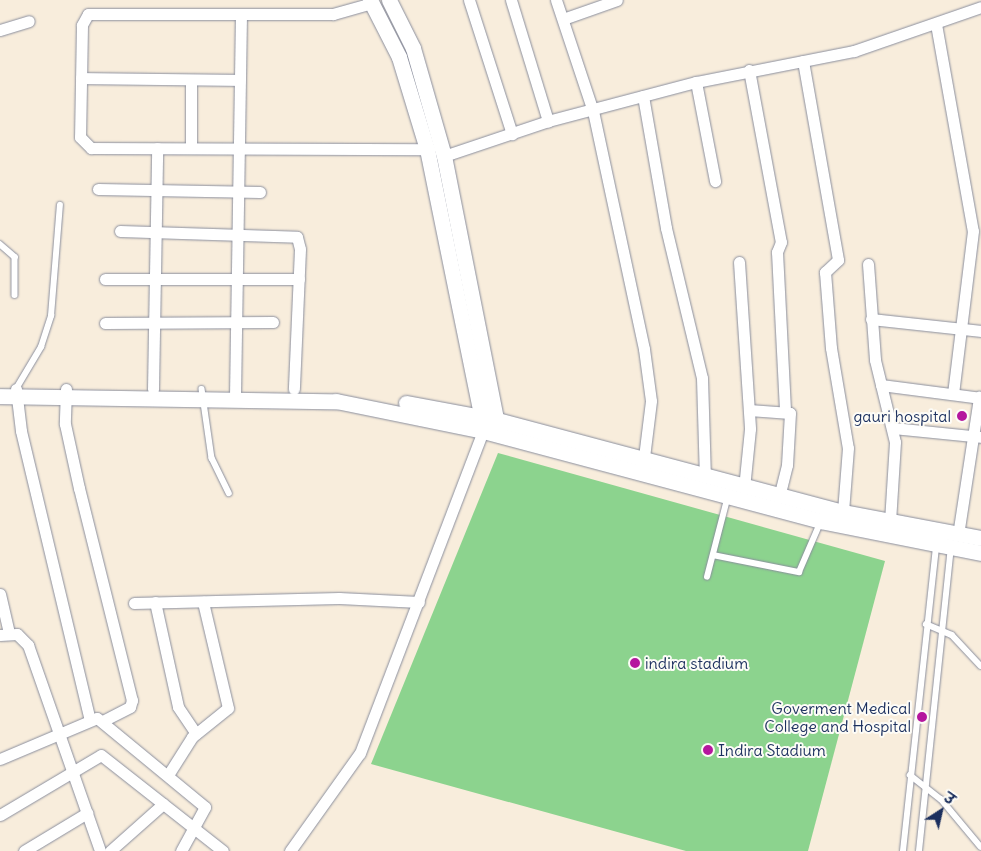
<!DOCTYPE html>
<meta charset="utf-8">
<style>
body{margin:0}
#map{position:relative;width:981px;height:851px;overflow:hidden;background:#f8eddc;font-family:Delius,"Playpen Sans Deva",sans-serif}
div>[style]{position:absolute}
[style*='--x']{left:calc(var(--x)*1px);top:calc(var(--y)*1px);width:calc(var(--w)*1px);rotate:calc(var(--a)*1deg)}
.green>*{inset:0;background:#8cd38e}
.roads{filter:drop-shadow(0 0 1px #8a8e9d) drop-shadow(0 0 1px #8a8e9d)}
.lane>*{height:5.5px;margin:-2.75px;padding:0 2.75px;transform-origin:2.75px;border-radius:2.75px;background:#fff}
.street>*{height:11px;margin:-5.5px;padding:0 5.5px;transform-origin:5.5px;border-radius:5.5px;background:#fff}
.secondary>*{height:15px;margin:-7.5px;padding:0 7.5px;transform-origin:7.5px;border-radius:7.5px;background:#fff}
.dots>*{width:14px;height:14px;translate:-50% -50%;box-sizing:border-box;border:2px solid #fdfcf7;border-radius:50%}
span{translate:-50% -50%;white-space:nowrap;text-align:center;line-height:1.15;-webkit-text-stroke:4px #fdfcf7;paint-order:stroke}
.poi-label{font-size:16px;color:#1b2f5e}
.right{translate:-100% -50%;text-align:right}
.left{translate:0 -50%;text-align:left}
.north{position:absolute;left:916px;top:786px;width:50px;height:50px;-webkit-text-stroke:4px #fdfcf7;paint-order:stroke;rotate:35deg;font-size:14px;font-weight:700;line-height:20px;text-align:center;color:#1b2f5e}
.north::after{content:'';display:block;margin:auto;width:18px;height:22px;background:#1b2f5e;clip-path:polygon(50% 0,100% 100%,50% 72%,0 100%)}
</style>
<div id="map">
<div class="green">
<div style="clip-path:polygon(498px 453px,885px 561px,808px 851px,686px 851px,371px 764px)"></div>
</div>
<div class="roads">
<div class="lane">
<div style="--x:0;--y:244;--w:20;--a:41"></div>
<div style="--x:15;--y:257;--w:38;--a:90"></div>
<div style="--x:16;--y:389;--w:49;--a:-59.2"></div>
<div style="--x:41;--y:347;--w:33;--a:-72"></div>
<div style="--x:51;--y:316;--w:111;--a:-85.4"></div>
<div style="--x:202;--y:389;--w:70;--a:81.8"></div>
<div style="--x:212;--y:458;--w:39;--a:64"></div>
<div style="--x:713;--y:555;--w:88;--a:11.2"></div>
<div style="--x:799;--y:572;--w:56;--a:-66.7"></div>
<div style="--x:707;--y:577;--w:84;--a:-75.5"></div>
<div style="--x:926;--y:624;--w:28;--a:23"></div>
<div style="--x:952;--y:635;--w:42;--a:46.9"></div>
<div style="--x:910;--y:775;--w:39;--a:38"></div>
<div style="--x:941;--y:799;--w:62;--a:50.2"></div>
<div style="--x:903;--y:851;--w:308;--a:-83.8"></div>
<div style="--x:919;--y:851;--w:305;--a:-84"></div>
</div>
<div class="street">
<div style="--x:469;--y:0;--w:141;--a:72.2"></div>
<div style="--x:511;--y:0;--w:127;--a:73"></div>
<div style="--x:556;--y:0;--w:117;--a:71.6"></div>
<div style="--x:593;--y:111;--w:243;--a:77.9"></div>
<div style="--x:644;--y:349;--w:52;--a:82.3"></div>
<div style="--x:651;--y:401;--w:64;--a:97.1"></div>
<div style="--x:372;--y:3;--w:41;--a:164.2"></div>
<div style="--x:333;--y:14;--w:245;--a:180"></div>
<div style="--x:88;--y:14;--w:13;--a:119"></div>
<div style="--x:82;--y:25;--w:112;--a:91"></div>
<div style="--x:80;--y:137;--w:16;--a:45"></div>
<div style="--x:91;--y:148;--w:336;--a:0.2"></div>
<div style="--x:563;--y:19;--w:57;--a:-19.4"></div>
<div style="--x:936;--y:24;--w:210;--a:79.9"></div>
<div style="--x:973;--y:231;--w:164;--a:97"></div>
<div style="--x:0;--y:30;--w:30;--a:-17"></div>
<div style="--x:803;--y:61;--w:202;--a:80"></div>
<div style="--x:838;--y:260;--w:18;--a:137"></div>
<div style="--x:825;--y:272;--w:76;--a:85.5"></div>
<div style="--x:831;--y:348;--w:101;--a:80.4"></div>
<div style="--x:848;--y:448;--w:64;--a:94.5"></div>
<div style="--x:749;--y:70;--w:175;--a:79.5"></div>
<div style="--x:781;--y:242;--w:11;--a:112"></div>
<div style="--x:777;--y:252;--w:158;--a:87.1"></div>
<div style="--x:81;--y:78;--w:159;--a:0.7"></div>
<div style="--x:191;--y:81;--w:66;--a:90"></div>
<div style="--x:696;--y:82;--w:101;--a:79.1"></div>
<div style="--x:643;--y:96;--w:134;--a:80.1"></div>
<div style="--x:666;--y:228;--w:154;--a:76.5"></div>
<div style="--x:702;--y:378;--w:99;--a:88.3"></div>
<div style="--x:444;--y:156;--w:110;--a:-18.6"></div>
<div style="--x:548;--y:121;--w:153;--a:-14.8"></div>
<div style="--x:696;--y:82;--w:161;--a:-11.1"></div>
<div style="--x:854;--y:51;--w:134;--a:-19.1"></div>
<div style="--x:98;--y:189;--w:162;--a:1.1"></div>
<div style="--x:120;--y:231;--w:177;--a:1.9"></div>
<div style="--x:297;--y:237;--w:12;--a:76"></div>
<div style="--x:300;--y:249;--w:140;--a:92.5"></div>
<div style="--x:739;--y:262;--w:167;--a:86.2"></div>
<div style="--x:750;--y:429;--w:59;--a:95.8"></div>
<div style="--x:868;--y:264;--w:96;--a:85.8"></div>
<div style="--x:875;--y:360;--w:84;--a:76.3"></div>
<div style="--x:895;--y:442;--w:80;--a:93.6"></div>
<div style="--x:105;--y:279;--w:194;--a:0"></div>
<div style="--x:871;--y:319;--w:111;--a:6.2"></div>
<div style="--x:105;--y:323;--w:168;--a:-0.3"></div>
<div style="--x:881;--y:385;--w:101;--a:7.4"></div>
<div style="--x:16;--y:389;--w:42;--a:83.2"></div>
<div style="--x:21;--y:431;--w:294;--a:76.6"></div>
<div style="--x:66;--y:389;--w:35;--a:92"></div>
<div style="--x:65;--y:424;--w:66;--a:77.7"></div>
<div style="--x:79;--y:488;--w:219;--a:76"></div>
<div style="--x:132;--y:700;--w:7;--a:106"></div>
<div style="--x:130;--y:707;--w:31;--a:153"></div>
<div style="--x:153;--y:389;--w:241;--a:-89"></div>
<div style="--x:235;--y:396;--w:382;--a:-89.1"></div>
<div style="--x:749;--y:410;--w:41;--a:4.2"></div>
<div style="--x:790;--y:413;--w:52;--a:93.3"></div>
<div style="--x:787;--y:465;--w:33;--a:104"></div>
<div style="--x:893;--y:428;--w:88;--a:5.8"></div>
<div style="--x:958;--y:535;--w:140;--a:-81.3"></div>
<div style="--x:0;--y:594;--w:39;--a:77"></div>
<div style="--x:155;--y:602;--w:107;--a:77.6"></div>
<div style="--x:178;--y:707;--w:32;--a:56"></div>
<div style="--x:134;--y:603;--w:205;--a:-1.4"></div>
<div style="--x:339;--y:598;--w:80;--a:2.9"></div>
<div style="--x:0;--y:635;--w:17;--a:-3"></div>
<div style="--x:17;--y:634;--w:16;--a:45"></div>
<div style="--x:28;--y:645;--w:218;--a:70.7"></div>
<div style="--x:0;--y:759;--w:105;--a:-22.9"></div>
<div style="--x:97;--y:718;--w:140;--a:39.5"></div>
<div style="--x:205;--y:807;--w:50;--a:118.6"></div>
<div style="--x:168;--y:775;--w:45;--a:-57.7"></div>
<div style="--x:192;--y:737;--w:46;--a:-38.9"></div>
<div style="--x:228;--y:708;--w:109;--a:-103.3"></div>
<div style="--x:0;--y:815;--w:117;--a:-30.7"></div>
<div style="--x:101;--y:755;--w:155;--a:38.2"></div>
<div style="--x:24;--y:851;--w:74;--a:-31.1"></div>
<div style="--x:110;--y:851;--w:71;--a:-41.6"></div>
<div style="--x:290;--y:851;--w:120;--a:-54.5"></div>
<div style="--x:360;--y:753;--w:345;--a:-69.1"></div>
</div>
<div class="secondary">
<div style="--x:370;--y:0;--w:64;--a:63"></div>
<div style="--x:399;--y:57;--w:96;--a:73.1"></div>
<div style="--x:427;--y:149;--w:281;--a:78.5"></div>
<div style="--x:389;--y:0;--w:54;--a:63.4"></div>
<div style="--x:413;--y:48;--w:112;--a:74"></div>
<div style="--x:444;--y:156;--w:277;--a:78.8"></div>
<div style="--x:0;--y:396;--w:336;--a:0.9"></div>
<div style="--x:336;--y:401;--w:150;--a:11.5"></div>
<div style="--x:483;--y:431;--w:350;--a:14.9"></div>
<div style="--x:821;--y:521;--w:163;--a:11.3"></div>
<div style="--x:406;--y:403;--w:93;--a:10.6"></div>
<div style="--x:497;--y:420;--w:358;--a:14.9"></div>
<div style="--x:843;--y:512;--w:140;--a:10.7"></div>
</div>
</div>
<div class="dots">
<div style="left:962px;top:416px;background:#b5179e"></div>
<div style="left:635px;top:663px;background:#b5179e"></div>
<div style="left:922px;top:717px;background:#b5179e"></div>
<div style="left:708px;top:750px;background:#b5179e"></div>
</div>
<div class="poi-label">
<span class="right" style="left:951px;top:416px">gauri hospital</span>
<span class="left" style="left:645px;top:663px">indira stadium</span>
<span class="right" style="left:911px;top:717px">Goverment Medical<br>College and Hospital</span>
<span class="left" style="left:718px;top:750px">Indira Stadium</span>
</div>
<div class="north">उ</div>
</div>
